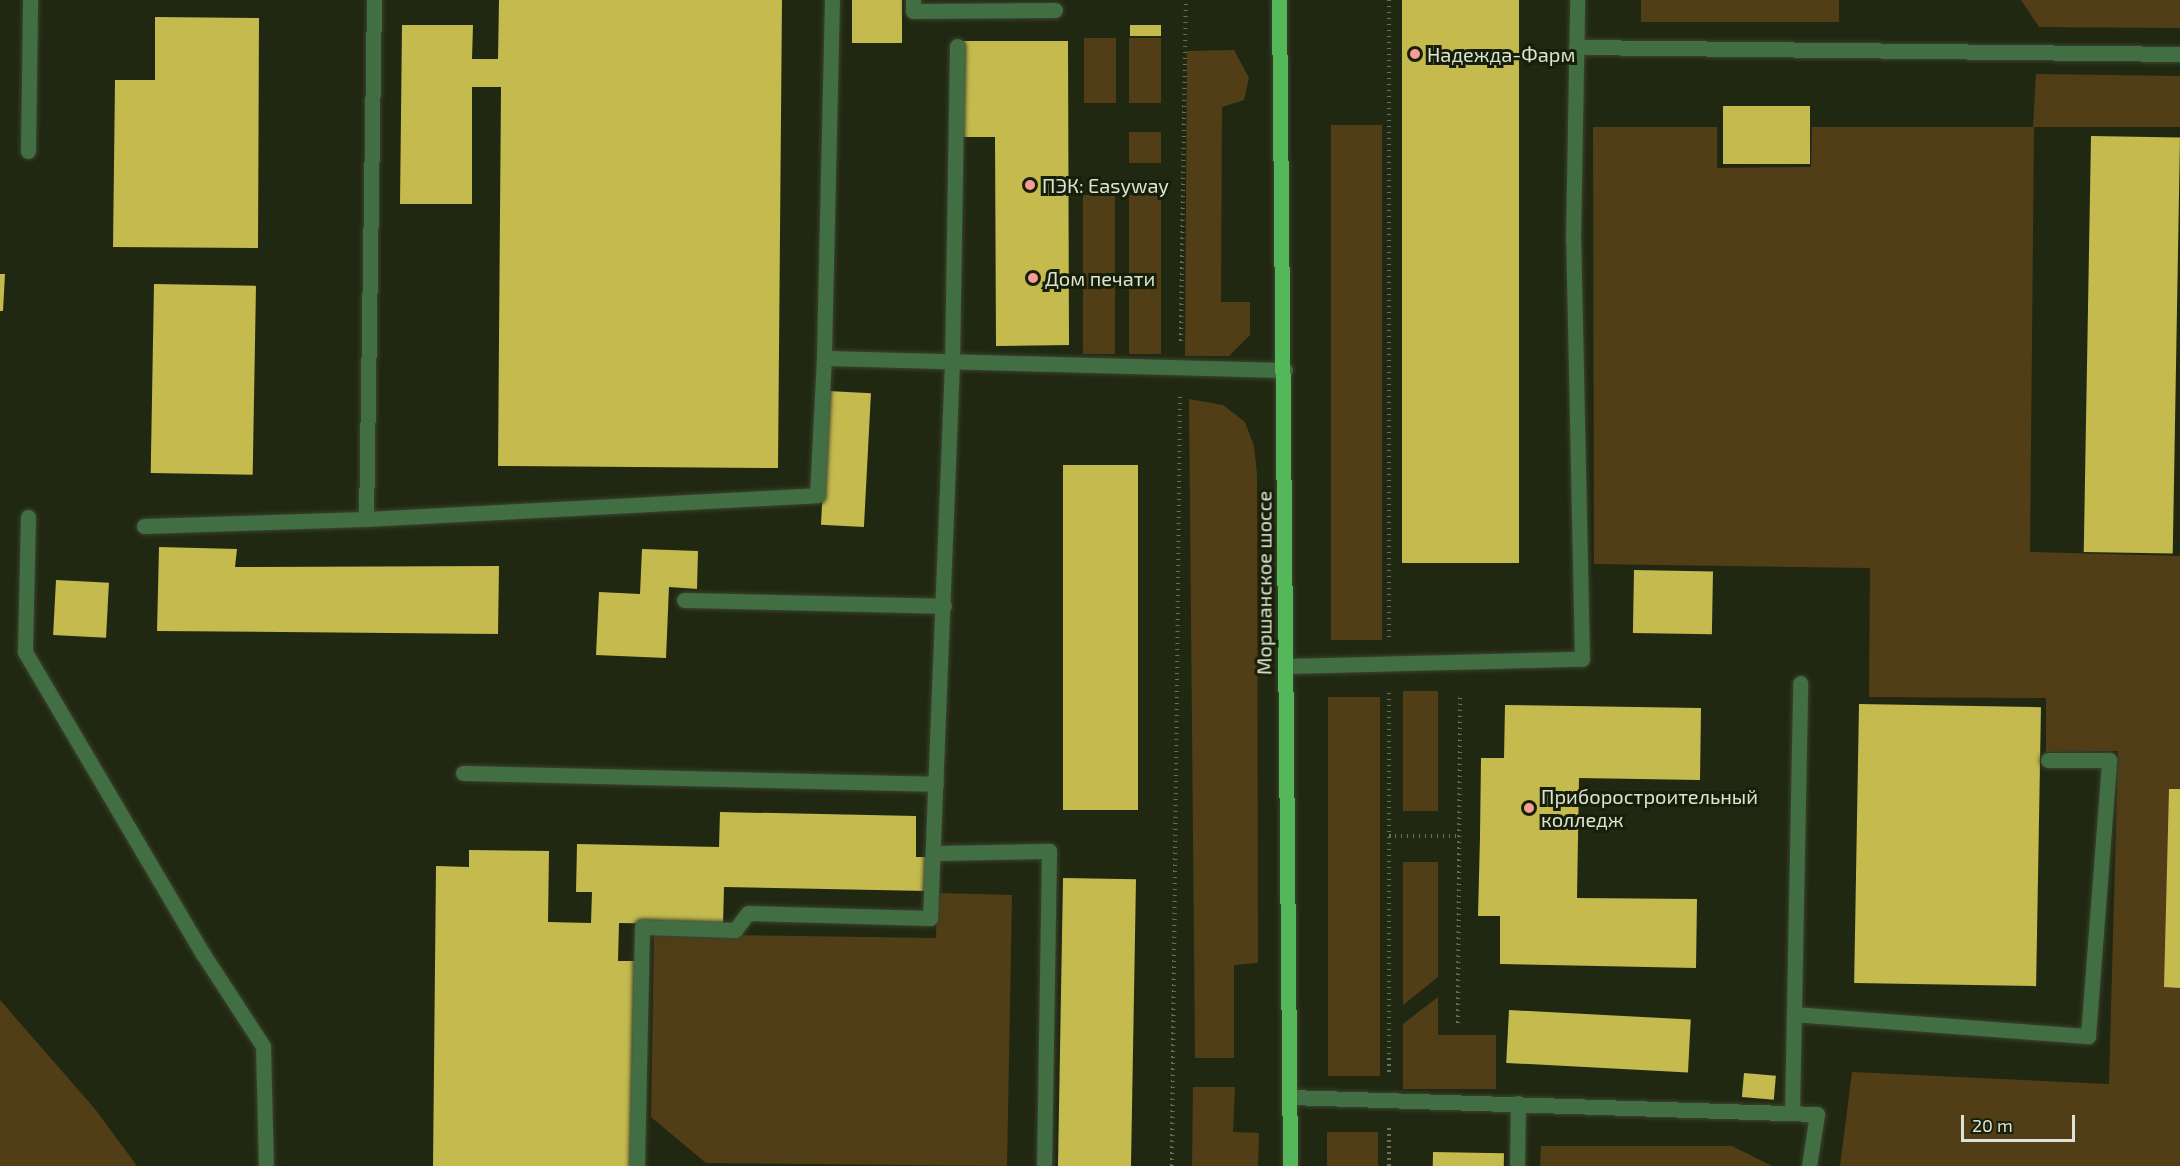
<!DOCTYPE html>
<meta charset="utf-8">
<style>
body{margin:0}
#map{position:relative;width:2180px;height:1166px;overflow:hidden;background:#212812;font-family:"Exo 2",sans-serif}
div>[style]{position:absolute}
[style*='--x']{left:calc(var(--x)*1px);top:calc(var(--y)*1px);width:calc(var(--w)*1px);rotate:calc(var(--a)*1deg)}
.green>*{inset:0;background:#513e17;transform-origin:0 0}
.building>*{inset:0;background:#c4ba4e;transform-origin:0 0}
.path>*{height:4px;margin-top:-2px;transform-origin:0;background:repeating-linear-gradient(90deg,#686f5c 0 1.5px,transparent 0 6px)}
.roads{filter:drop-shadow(0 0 2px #3b422d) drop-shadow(0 0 2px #3b422d)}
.lane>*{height:15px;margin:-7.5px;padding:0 7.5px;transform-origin:7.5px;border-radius:7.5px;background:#416e42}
.primary>*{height:15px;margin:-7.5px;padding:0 7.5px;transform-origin:7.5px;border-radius:7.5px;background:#54b85a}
.dots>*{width:16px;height:16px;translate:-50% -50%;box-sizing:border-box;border:3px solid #171f08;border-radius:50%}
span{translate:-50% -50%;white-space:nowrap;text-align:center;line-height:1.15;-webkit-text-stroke:6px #171f08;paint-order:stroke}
.poi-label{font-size:20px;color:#dce2d4}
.left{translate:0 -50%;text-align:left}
.street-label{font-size:20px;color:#dce2d4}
.scale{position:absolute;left:1961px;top:1115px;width:114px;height:27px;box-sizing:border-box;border:3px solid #dce2d4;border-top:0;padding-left:8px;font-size:18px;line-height:21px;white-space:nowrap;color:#dce2d4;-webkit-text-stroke:4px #171f08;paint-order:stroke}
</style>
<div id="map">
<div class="green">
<div style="left:1641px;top:0;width:198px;height:22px"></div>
<div style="clip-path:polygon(2021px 0,2180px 0,2180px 28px,2039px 27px)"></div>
<div style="left:1084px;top:38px;width:32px;height:65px"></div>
<div style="left:1129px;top:38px;width:32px;height:65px"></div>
<div style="clip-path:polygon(1234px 50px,1249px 78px,1244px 100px,1222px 107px,1221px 302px,1250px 302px,1250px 335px,1229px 356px,1185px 356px,1187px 51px)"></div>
<div style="clip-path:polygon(2036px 74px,2180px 76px,2180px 127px,2034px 127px,2030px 552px,2180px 556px,2180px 1166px,1840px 1166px,1852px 1072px,2109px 1084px,2118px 751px,2046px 752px,2046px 698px,1869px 697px,1870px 568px,1594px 564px,1593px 127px,1717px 127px,1717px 168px,1811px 167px,1812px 127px,2033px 127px)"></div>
<div style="left:1331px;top:125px;width:51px;height:515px"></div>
<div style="left:1129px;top:132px;width:32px;height:31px"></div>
<div style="left:1083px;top:195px;width:32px;height:159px"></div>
<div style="left:1129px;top:195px;width:32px;height:159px"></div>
<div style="clip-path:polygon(1189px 399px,1223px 405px,1245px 422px,1254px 446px,1257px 474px,1258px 963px,1234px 965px,1234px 1058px,1195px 1058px)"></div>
<div style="left:1403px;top:691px;width:35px;height:120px"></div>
<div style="left:1328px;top:697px;width:52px;height:379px"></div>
<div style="clip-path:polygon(1403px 862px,1438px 862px,1438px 977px,1403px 1005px)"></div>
<div style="clip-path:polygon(937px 893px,1012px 895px,1007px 1166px,706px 1163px,651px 1117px,654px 934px,936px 938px)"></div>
<div style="clip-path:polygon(1438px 997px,1438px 1035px,1496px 1035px,1496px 1089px,1403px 1089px,1403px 1024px)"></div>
<div style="clip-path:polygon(0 1000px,95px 1109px,137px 1166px,0 1166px)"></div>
<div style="clip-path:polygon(1193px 1087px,1235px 1087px,1233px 1132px,1259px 1133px,1258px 1166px,1192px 1166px)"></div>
<div style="left:1327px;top:1132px;width:51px;height:34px"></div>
<div style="clip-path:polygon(1541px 1146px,1732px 1146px,1772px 1166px,1540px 1166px)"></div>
</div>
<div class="building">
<div style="clip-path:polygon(499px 0,782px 0,778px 468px,498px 466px,501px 87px,472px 87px,472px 204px,400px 204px,402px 25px,473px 25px,472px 59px,498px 59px)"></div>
<div style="left:852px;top:0;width:50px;height:43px"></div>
<div style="left:1402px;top:0;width:117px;height:563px"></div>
<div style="clip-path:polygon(155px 17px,259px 18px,258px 248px,113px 247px,115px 80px,155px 80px)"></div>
<div style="left:1130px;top:25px;width:31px;height:11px"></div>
<div style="clip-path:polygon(962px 41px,1068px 41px,1069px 345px,996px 346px,995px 137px,963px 137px)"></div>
<div style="left:1723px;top:106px;width:87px;height:58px"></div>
<div style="left:2091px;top:136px;width:89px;height:416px;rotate:1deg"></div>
<div style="clip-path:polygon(0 274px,5px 274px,3px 311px,0 311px)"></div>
<div style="left:154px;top:284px;width:102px;height:189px;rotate:1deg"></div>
<div style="left:828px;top:391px;width:43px;height:134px;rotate:3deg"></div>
<div style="left:1063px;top:465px;width:75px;height:345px"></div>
<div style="clip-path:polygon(159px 547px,237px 549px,235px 567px,499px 566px,498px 634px,157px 631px)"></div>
<div style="clip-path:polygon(642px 549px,698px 551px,697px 589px,669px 587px,666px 658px,596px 655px,599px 592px,640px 594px)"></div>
<div style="left:1634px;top:570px;width:79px;height:63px;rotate:1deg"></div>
<div style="left:56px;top:580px;width:53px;height:55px;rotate:3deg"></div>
<div style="left:1859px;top:704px;width:182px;height:279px;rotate:1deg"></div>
<div style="clip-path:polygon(1505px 705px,1701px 708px,1700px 780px,1579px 778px,1577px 898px,1697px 899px,1696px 968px,1500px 964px,1500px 916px,1478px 916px,1480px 836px,1481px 758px,1504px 758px)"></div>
<div style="clip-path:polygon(2169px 789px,2180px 789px,2180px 988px,2164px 987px)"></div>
<div style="clip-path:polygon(720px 812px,916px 816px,916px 857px,927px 857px,927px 891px,724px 887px,723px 925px,619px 923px,618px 961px,637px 961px,635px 1166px,433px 1166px,436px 866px,469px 867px,469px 850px,549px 851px,548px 922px,591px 923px,592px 892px,576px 892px,577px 844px,719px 847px)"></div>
<div style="left:1063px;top:878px;width:73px;height:288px;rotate:1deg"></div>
<div style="left:1509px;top:1010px;width:182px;height:53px;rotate:3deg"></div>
<div style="left:1744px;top:1073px;width:32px;height:24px;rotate:5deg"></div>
<div style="left:1433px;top:1152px;width:71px;height:14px;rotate:1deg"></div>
</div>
<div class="path">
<div style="--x:1389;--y:0;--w:637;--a:90"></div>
<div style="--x:1181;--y:341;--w:341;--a:-89.2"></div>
<div style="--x:1389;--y:836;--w:70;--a:0"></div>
<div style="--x:1458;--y:1023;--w:326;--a:-89.6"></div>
<div style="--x:1389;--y:1072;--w:382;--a:-90"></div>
<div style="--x:1389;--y:1128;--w:38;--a:90"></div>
<div style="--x:1172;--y:1166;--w:772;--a:-89.41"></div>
</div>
<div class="roads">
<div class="lane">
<div style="--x:374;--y:0;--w:519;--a:90.88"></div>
<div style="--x:366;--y:519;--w:452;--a:-3"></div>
<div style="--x:817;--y:495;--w:137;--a:-87.1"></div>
<div style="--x:832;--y:0;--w:358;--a:91.3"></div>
<div style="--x:824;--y:358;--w:461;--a:1.5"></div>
<div style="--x:913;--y:0;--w:11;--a:90"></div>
<div style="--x:913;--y:11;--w:142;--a:-0.4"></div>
<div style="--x:1576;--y:47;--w:604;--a:0.66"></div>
<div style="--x:28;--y:151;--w:151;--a:-89.2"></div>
<div style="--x:28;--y:517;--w:135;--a:91.3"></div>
<div style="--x:25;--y:652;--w:351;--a:59.5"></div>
<div style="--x:203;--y:954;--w:110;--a:56.9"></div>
<div style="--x:263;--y:1046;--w:120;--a:88.6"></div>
<div style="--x:144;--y:526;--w:222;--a:-1.8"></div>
<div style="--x:684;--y:600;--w:260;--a:1.3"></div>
<div style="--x:1285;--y:666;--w:297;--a:-1.4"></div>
<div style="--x:1582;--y:659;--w:418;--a:-91.2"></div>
<div style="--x:1573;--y:241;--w:241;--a:-89"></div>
<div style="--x:463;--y:773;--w:473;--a:1.3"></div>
<div style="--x:933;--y:853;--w:116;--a:-1"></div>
<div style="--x:1049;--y:851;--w:315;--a:90.9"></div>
<div style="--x:1794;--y:1014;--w:295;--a:4.3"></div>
<div style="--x:2088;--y:1036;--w:277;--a:-85.6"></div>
<div style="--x:2109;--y:760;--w:61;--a:180"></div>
<div style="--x:1290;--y:1097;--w:527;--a:1.85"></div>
<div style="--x:1817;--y:1114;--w:53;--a:98.7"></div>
<div style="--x:1792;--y:1113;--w:430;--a:-88.9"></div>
<div style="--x:637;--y:1166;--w:239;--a:-88.8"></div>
<div style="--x:642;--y:927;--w:93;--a:1.8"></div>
<div style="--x:735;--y:930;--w:21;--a:-53"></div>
<div style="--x:748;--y:913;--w:182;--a:1.6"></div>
<div style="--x:930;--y:918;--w:554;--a:-87.73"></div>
<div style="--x:952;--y:364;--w:318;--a:-89.1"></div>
<div style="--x:1517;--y:1166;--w:63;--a:-89.1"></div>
</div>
<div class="primary">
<div style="--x:1279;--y:0;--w:1166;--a:89.46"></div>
</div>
</div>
<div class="dots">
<div style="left:1415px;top:54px;background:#f59c96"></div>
<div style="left:1030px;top:185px;background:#f59c96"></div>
<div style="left:1033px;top:278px;background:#f59c96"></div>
<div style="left:1529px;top:808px;background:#f59c96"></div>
</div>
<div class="poi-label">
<span class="left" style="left:1427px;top:54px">Надежда-Фарм</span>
<span class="left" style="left:1042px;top:185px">ПЭК: Easyway</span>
<span class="left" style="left:1045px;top:278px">Дом печати</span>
<span class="left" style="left:1541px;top:808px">Приборостроительный<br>колледж</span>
</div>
<div class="street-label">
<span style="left:1264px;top:583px;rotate:-90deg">Моршанское шоссе</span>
</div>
<div class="scale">20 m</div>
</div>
